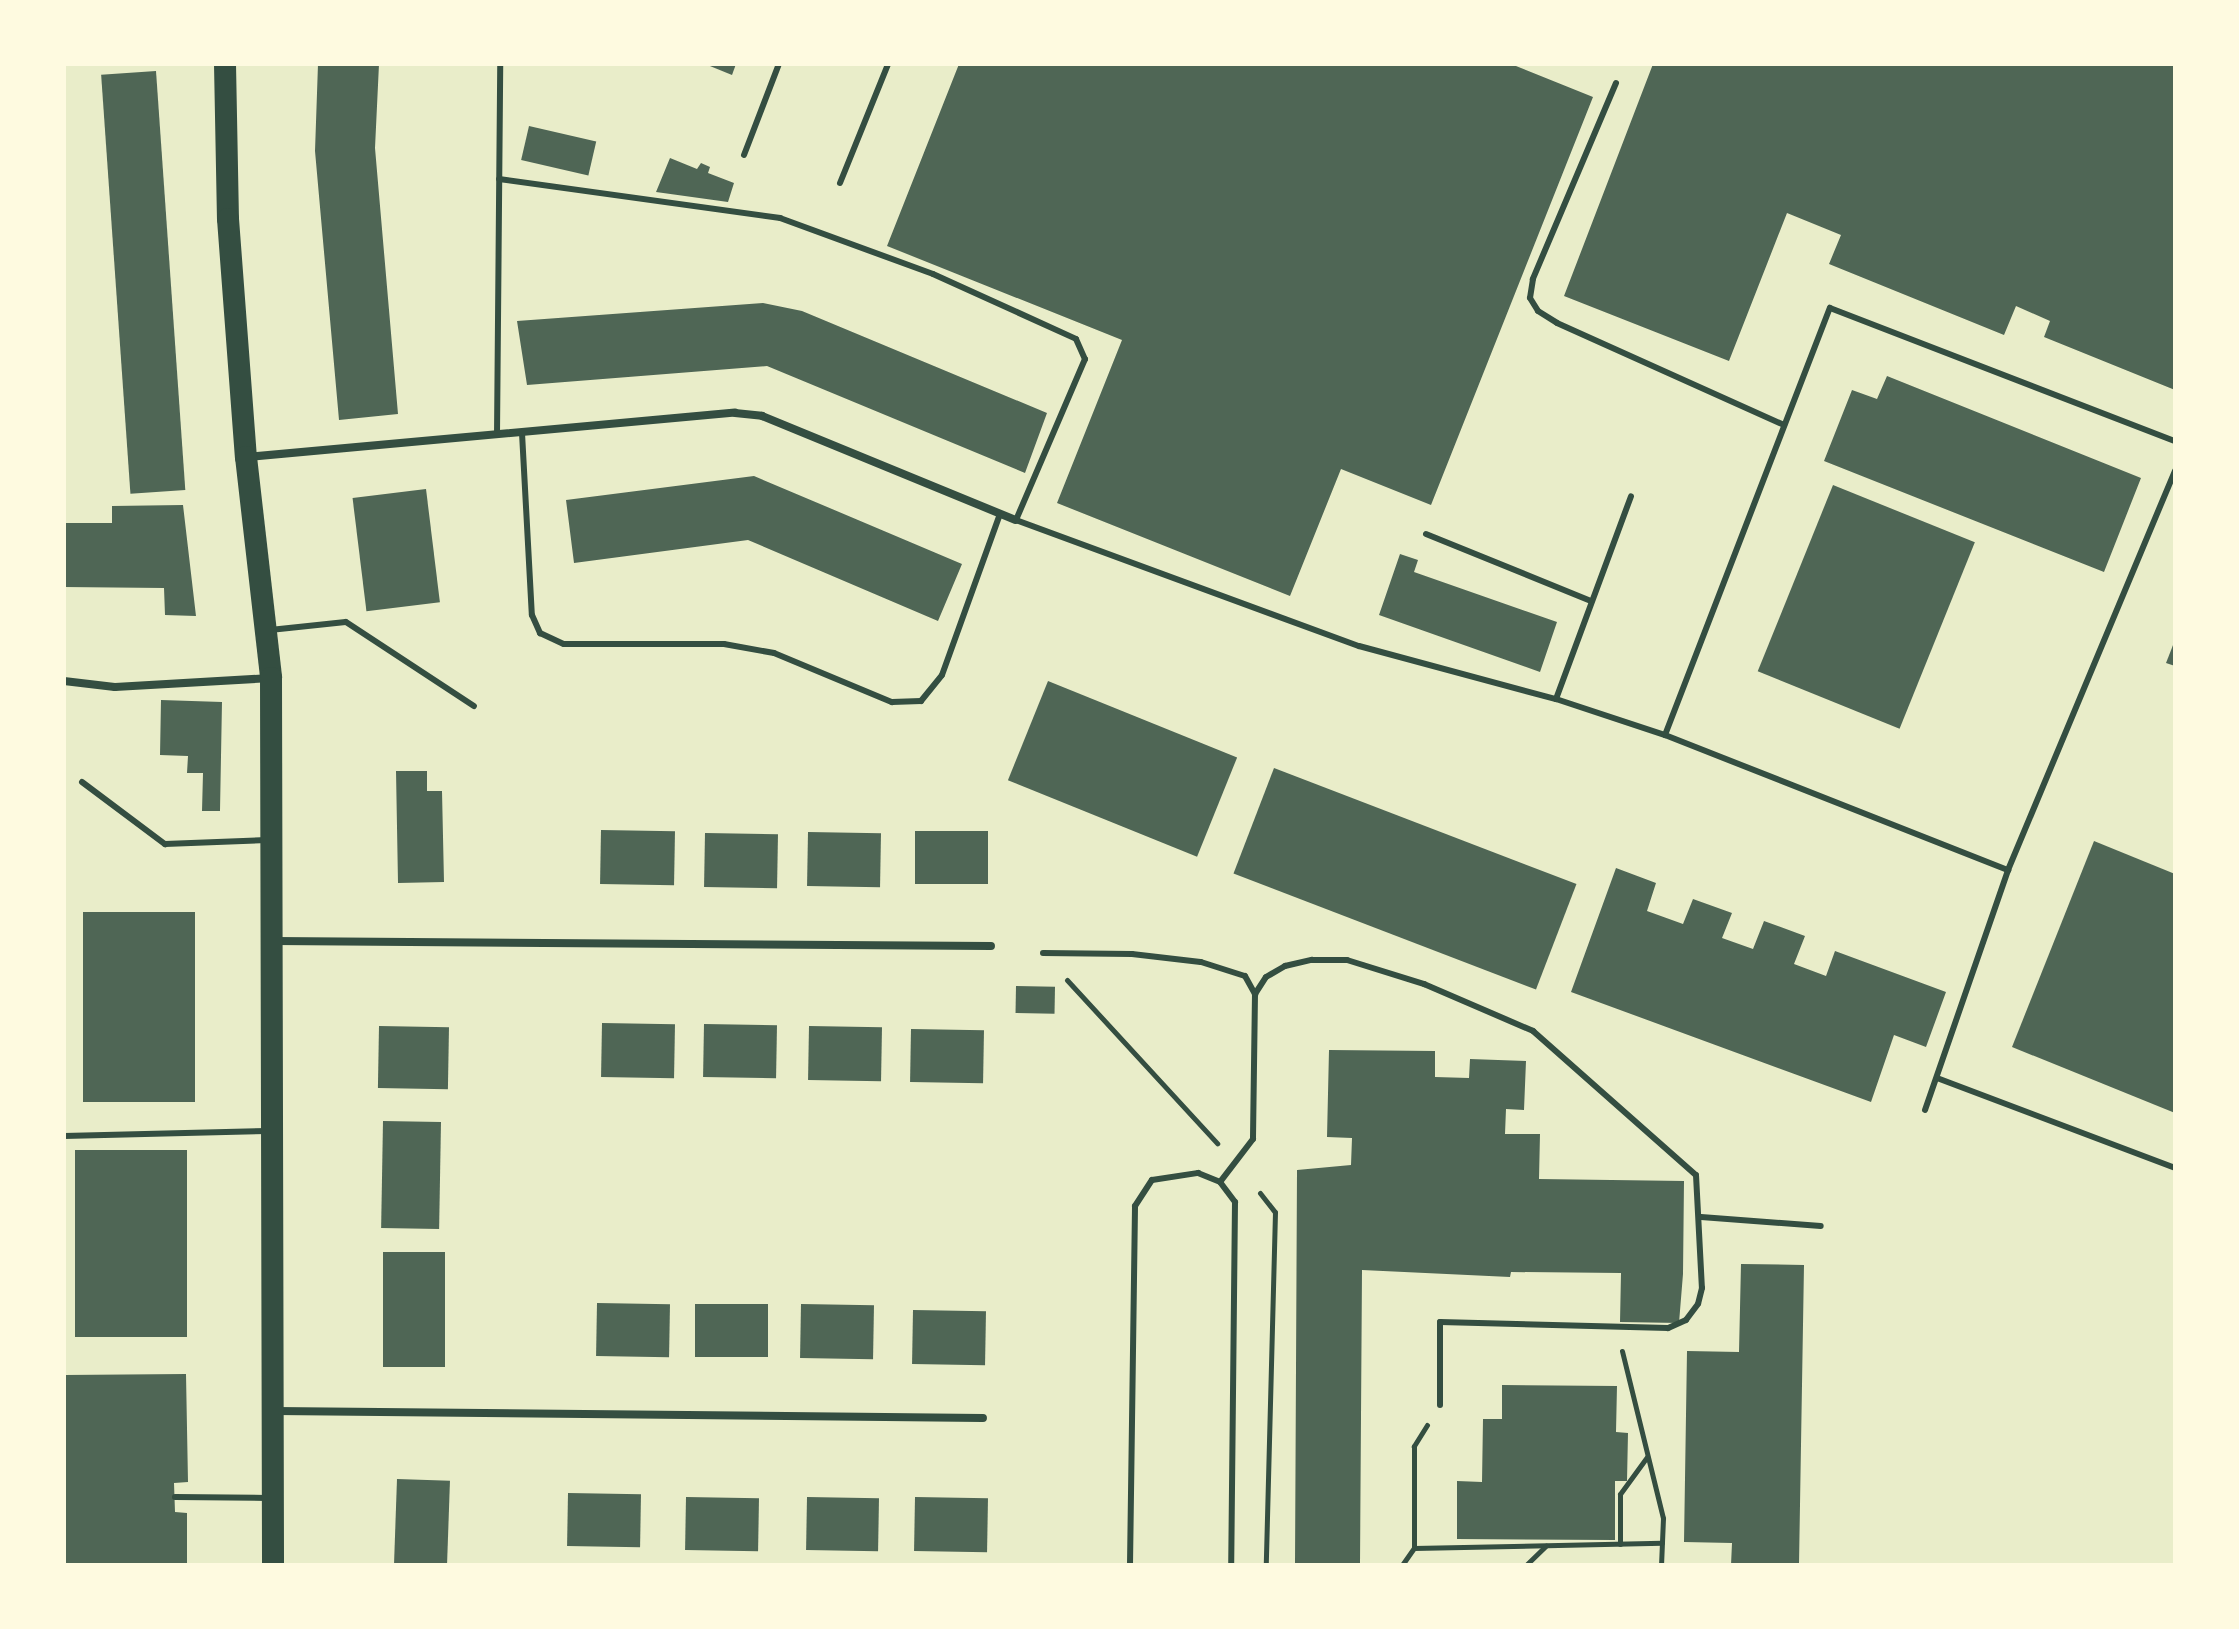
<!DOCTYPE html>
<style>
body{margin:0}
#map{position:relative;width:2239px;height:1629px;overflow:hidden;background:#e9edc9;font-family:Lato,sans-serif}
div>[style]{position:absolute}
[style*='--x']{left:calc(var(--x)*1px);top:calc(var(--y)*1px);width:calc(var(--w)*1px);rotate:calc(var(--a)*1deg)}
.building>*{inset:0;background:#4f6655;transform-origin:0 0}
.path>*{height:5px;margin:-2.5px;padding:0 2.5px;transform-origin:2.5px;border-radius:2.5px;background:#344e41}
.service>*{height:6px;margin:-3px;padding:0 3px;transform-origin:3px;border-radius:3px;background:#344e41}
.minor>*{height:8px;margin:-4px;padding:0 4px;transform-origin:4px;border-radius:4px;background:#344e41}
.trunk>*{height:22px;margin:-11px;padding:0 11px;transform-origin:11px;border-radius:11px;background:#344e41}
span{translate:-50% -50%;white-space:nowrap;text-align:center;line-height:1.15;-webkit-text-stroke:6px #fefae0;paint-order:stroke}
.frame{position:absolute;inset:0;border:66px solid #fefae0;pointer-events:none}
</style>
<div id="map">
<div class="building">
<div style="clip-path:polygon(318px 64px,379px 64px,375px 148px,398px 414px,339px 420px,315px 151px)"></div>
<div style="clip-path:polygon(705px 64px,736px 64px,732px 75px)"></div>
<div style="clip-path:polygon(959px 64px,1511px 64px,1593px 97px,1431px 505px,1341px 469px,1290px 596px,1057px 503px,1122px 340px,887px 246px)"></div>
<div style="clip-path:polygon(1653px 64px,2175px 64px,2175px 390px,2044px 337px,2050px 321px,2016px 306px,2004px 335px,1829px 264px,1841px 235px,1787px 213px,1729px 361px,1564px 296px)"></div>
<div style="left:156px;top:71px;width:420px;height:55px;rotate:86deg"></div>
<div style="left:529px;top:126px;width:69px;height:35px;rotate:13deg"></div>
<div style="clip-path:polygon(670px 158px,697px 169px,701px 163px,710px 167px,708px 173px,734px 183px,728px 202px,656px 192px)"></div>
<div style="clip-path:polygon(763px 303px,802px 311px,1047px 413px,1025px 473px,767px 366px,527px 385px,517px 321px)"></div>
<div style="clip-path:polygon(1887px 376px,2141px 478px,2104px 572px,1824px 461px,1852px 390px,1877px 399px)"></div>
<div style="clip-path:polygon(754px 476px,962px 564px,938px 621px,748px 540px,574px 563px,566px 500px)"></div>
<div style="left:1833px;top:485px;width:153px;height:201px;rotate:22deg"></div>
<div style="left:426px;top:489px;width:114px;height:74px;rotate:83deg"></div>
<div style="clip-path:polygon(183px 505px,196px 616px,165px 615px,164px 588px,64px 587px,64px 523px,112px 523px,112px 506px)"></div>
<div style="clip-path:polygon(1400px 554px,1418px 560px,1414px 572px,1557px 622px,1540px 672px,1379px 615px)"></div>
<div style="clip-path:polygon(2175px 640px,2175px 666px,2166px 663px)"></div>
<div style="left:1048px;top:681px;width:204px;height:107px;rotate:22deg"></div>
<div style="clip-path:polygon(161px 700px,222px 702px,220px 811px,202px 811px,203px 773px,187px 773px,188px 756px,160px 755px)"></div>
<div style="left:1274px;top:768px;width:324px;height:113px;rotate:21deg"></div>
<div style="clip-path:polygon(396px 771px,427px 771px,427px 791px,442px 791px,444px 882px,398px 883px)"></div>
<div style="left:601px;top:830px;width:74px;height:54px;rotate:1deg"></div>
<div style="left:915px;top:831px;width:73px;height:53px"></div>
<div style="left:808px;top:832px;width:73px;height:54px;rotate:1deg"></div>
<div style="left:705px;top:833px;width:73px;height:54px;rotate:1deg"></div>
<div style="clip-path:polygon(2094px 841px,2175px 874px,2175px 1113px,2012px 1047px)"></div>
<div style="clip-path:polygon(1616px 868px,1656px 883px,1647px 911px,1683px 924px,1693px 899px,1732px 913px,1722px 938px,1753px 949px,1764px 921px,1805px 936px,1794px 964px,1826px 976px,1835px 951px,1946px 992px,1926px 1047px,1894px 1035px,1871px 1102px,1571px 992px)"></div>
<div style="left:83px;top:912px;width:112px;height:190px"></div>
<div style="left:1016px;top:986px;width:39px;height:27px;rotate:1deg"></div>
<div style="left:602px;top:1023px;width:73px;height:54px;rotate:1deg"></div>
<div style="left:704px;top:1024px;width:73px;height:53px;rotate:1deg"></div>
<div style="left:379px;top:1026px;width:70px;height:62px;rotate:1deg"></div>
<div style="left:809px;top:1026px;width:73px;height:54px;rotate:1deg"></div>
<div style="left:911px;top:1029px;width:73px;height:53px;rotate:1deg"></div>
<div style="clip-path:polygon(1329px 1050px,1435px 1051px,1435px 1077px,1469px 1078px,1470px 1059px,1526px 1061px,1524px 1110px,1506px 1109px,1505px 1134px,1540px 1134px,1539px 1179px,1684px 1181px,1683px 1274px,1679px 1323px,1620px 1322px,1621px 1273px,1511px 1272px,1510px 1277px,1362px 1270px,1360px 1565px,1295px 1565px,1297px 1170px,1351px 1165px,1352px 1138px,1327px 1137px)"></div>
<div style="left:383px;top:1121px;width:58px;height:107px;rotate:1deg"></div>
<div style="left:75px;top:1150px;width:112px;height:187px"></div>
<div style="left:383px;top:1252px;width:62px;height:115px"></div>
<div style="clip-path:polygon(1741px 1264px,1804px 1265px,1799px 1565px,1731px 1565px,1732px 1543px,1684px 1542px,1687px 1351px,1739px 1352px)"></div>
<div style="left:597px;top:1303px;width:73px;height:53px;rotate:1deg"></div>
<div style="left:695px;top:1304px;width:73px;height:53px"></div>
<div style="left:801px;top:1304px;width:73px;height:54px;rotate:1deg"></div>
<div style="left:913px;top:1310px;width:73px;height:54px;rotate:1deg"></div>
<div style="clip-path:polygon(186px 1374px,188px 1482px,174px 1483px,175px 1512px,187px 1513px,187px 1565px,64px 1565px,64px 1375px)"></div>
<div style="clip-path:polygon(1502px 1385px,1617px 1386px,1616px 1432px,1628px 1433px,1627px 1481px,1615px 1481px,1615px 1540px,1457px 1539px,1457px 1481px,1482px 1482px,1483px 1419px,1502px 1419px)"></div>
<div style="left:397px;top:1479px;width:53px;height:86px;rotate:2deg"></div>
<div style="left:568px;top:1493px;width:73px;height:53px;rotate:1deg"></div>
<div style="left:686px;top:1497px;width:73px;height:53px;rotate:1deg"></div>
<div style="left:807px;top:1497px;width:72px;height:53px;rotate:1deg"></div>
<div style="left:915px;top:1497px;width:73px;height:54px;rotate:1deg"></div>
</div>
<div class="path">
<div style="--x:1067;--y:980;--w:222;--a:47.4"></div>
<div style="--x:1260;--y:1193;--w:24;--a:52"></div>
<div style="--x:1275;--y:1212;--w:353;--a:91.5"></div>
<div style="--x:1622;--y:1351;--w:172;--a:76.2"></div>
<div style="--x:1663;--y:1518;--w:47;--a:92.4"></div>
<div style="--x:1427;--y:1425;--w:25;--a:122"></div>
<div style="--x:1414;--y:1446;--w:102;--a:90"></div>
<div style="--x:1414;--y:1548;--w:248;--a:-1.2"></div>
<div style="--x:1620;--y:1544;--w:50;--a:-90"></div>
<div style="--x:1620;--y:1494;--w:46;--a:-53.9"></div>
<div style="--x:1402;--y:1565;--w:21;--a:-55"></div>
<div style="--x:1526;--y:1565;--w:28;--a:-44"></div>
</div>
<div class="service">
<div style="--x:1616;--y:83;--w:213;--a:113"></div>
<div style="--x:1533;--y:279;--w:19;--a:99"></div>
<div style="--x:1530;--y:298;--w:15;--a:58"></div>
<div style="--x:1538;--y:311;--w:22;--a:32"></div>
<div style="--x:1557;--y:323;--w:249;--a:24.2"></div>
<div style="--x:744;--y:155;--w:97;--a:-69"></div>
<div style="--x:499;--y:179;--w:284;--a:7.9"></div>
<div style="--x:780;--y:218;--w:163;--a:20.1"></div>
<div style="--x:933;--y:274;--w:157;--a:24.4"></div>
<div style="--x:1076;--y:339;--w:22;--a:66"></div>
<div style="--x:1085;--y:359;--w:175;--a:113.2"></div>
<div style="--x:1016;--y:520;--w:365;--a:20.2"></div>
<div style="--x:1359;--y:646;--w:204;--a:15.1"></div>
<div style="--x:1556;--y:699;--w:115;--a:18.3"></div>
<div style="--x:1665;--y:735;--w:369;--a:21.5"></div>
<div style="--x:840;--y:183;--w:128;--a:-68"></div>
<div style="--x:522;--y:433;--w:182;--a:86.9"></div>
<div style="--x:532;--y:615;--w:20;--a:66"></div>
<div style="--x:540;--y:633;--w:26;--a:25"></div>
<div style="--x:564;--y:644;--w:160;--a:0"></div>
<div style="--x:724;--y:644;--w:51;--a:10.2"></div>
<div style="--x:774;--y:653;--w:128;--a:22.6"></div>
<div style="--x:892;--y:702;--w:29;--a:-2"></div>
<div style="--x:921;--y:701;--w:33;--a:-51"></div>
<div style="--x:942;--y:675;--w:171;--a:-70.2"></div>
<div style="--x:497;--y:435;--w:371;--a:-89.5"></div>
<div style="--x:1426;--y:534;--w:178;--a:22.1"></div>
<div style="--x:270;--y:630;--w:76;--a:-6"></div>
<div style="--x:346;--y:622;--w:153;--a:33.3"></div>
<div style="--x:1556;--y:699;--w:216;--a:-69.7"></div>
<div style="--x:1665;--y:735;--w:458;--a:-68.9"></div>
<div style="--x:1830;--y:308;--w:370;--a:21.1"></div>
<div style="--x:82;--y:782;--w:104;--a:36.8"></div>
<div style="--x:165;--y:844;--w:102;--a:-2.2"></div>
<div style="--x:1043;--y:953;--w:89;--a:0.6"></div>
<div style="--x:1132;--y:954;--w:69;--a:6.6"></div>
<div style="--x:1201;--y:962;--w:46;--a:17.7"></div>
<div style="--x:1245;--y:976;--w:21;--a:61"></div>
<div style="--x:1255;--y:994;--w:145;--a:90.8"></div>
<div style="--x:1253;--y:1139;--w:54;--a:127.5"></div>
<div style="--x:1255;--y:994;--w:20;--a:-57"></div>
<div style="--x:1266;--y:977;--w:22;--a:-30"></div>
<div style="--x:1285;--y:966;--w:28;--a:-13"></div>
<div style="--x:1312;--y:960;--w:35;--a:0"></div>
<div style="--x:1347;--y:960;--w:81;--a:17.3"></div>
<div style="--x:1424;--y:984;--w:119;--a:23.3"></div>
<div style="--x:1533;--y:1031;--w:217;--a:41.5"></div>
<div style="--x:1696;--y:1175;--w:113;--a:87"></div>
<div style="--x:1702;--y:1288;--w:16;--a:104"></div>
<div style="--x:1698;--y:1304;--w:20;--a:127"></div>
<div style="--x:1686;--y:1320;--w:20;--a:156"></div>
<div style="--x:1668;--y:1328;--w:228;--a:-178.5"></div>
<div style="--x:1440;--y:1322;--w:83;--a:90"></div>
<div style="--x:1937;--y:1078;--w:254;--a:20.7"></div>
<div style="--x:1925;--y:1110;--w:254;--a:-70.9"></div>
<div style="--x:2008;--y:870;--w:433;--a:-67.3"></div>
<div style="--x:64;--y:1136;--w:204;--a:-1.4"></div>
<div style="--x:1701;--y:1217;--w:120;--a:4.3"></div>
<div style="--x:175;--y:1497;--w:92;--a:0.6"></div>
<div style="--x:1130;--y:1565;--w:359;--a:-89.2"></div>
<div style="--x:1135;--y:1206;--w:31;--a:-57"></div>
<div style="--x:1152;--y:1180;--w:47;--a:-8.7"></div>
<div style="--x:1198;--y:1173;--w:24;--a:22"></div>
<div style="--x:1220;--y:1182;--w:25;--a:53"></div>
<div style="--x:1235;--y:1202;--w:363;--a:90.6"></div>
</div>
<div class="minor">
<div style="--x:247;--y:457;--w:490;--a:-5.2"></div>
<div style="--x:735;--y:413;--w:27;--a:6"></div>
<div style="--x:762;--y:416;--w:274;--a:22.3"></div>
<div style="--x:64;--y:681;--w:51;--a:6.7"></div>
<div style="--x:115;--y:687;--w:156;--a:-3.3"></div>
<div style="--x:275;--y:941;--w:716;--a:0.4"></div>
<div style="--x:276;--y:1411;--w:707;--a:0.57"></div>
</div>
<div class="trunk">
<div style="--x:225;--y:64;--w:155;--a:88.9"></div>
<div style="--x:228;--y:219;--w:239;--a:85.7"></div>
<div style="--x:246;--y:457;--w:222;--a:83.5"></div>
<div style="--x:271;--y:678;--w:887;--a:89.87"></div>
</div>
<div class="frame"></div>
</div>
